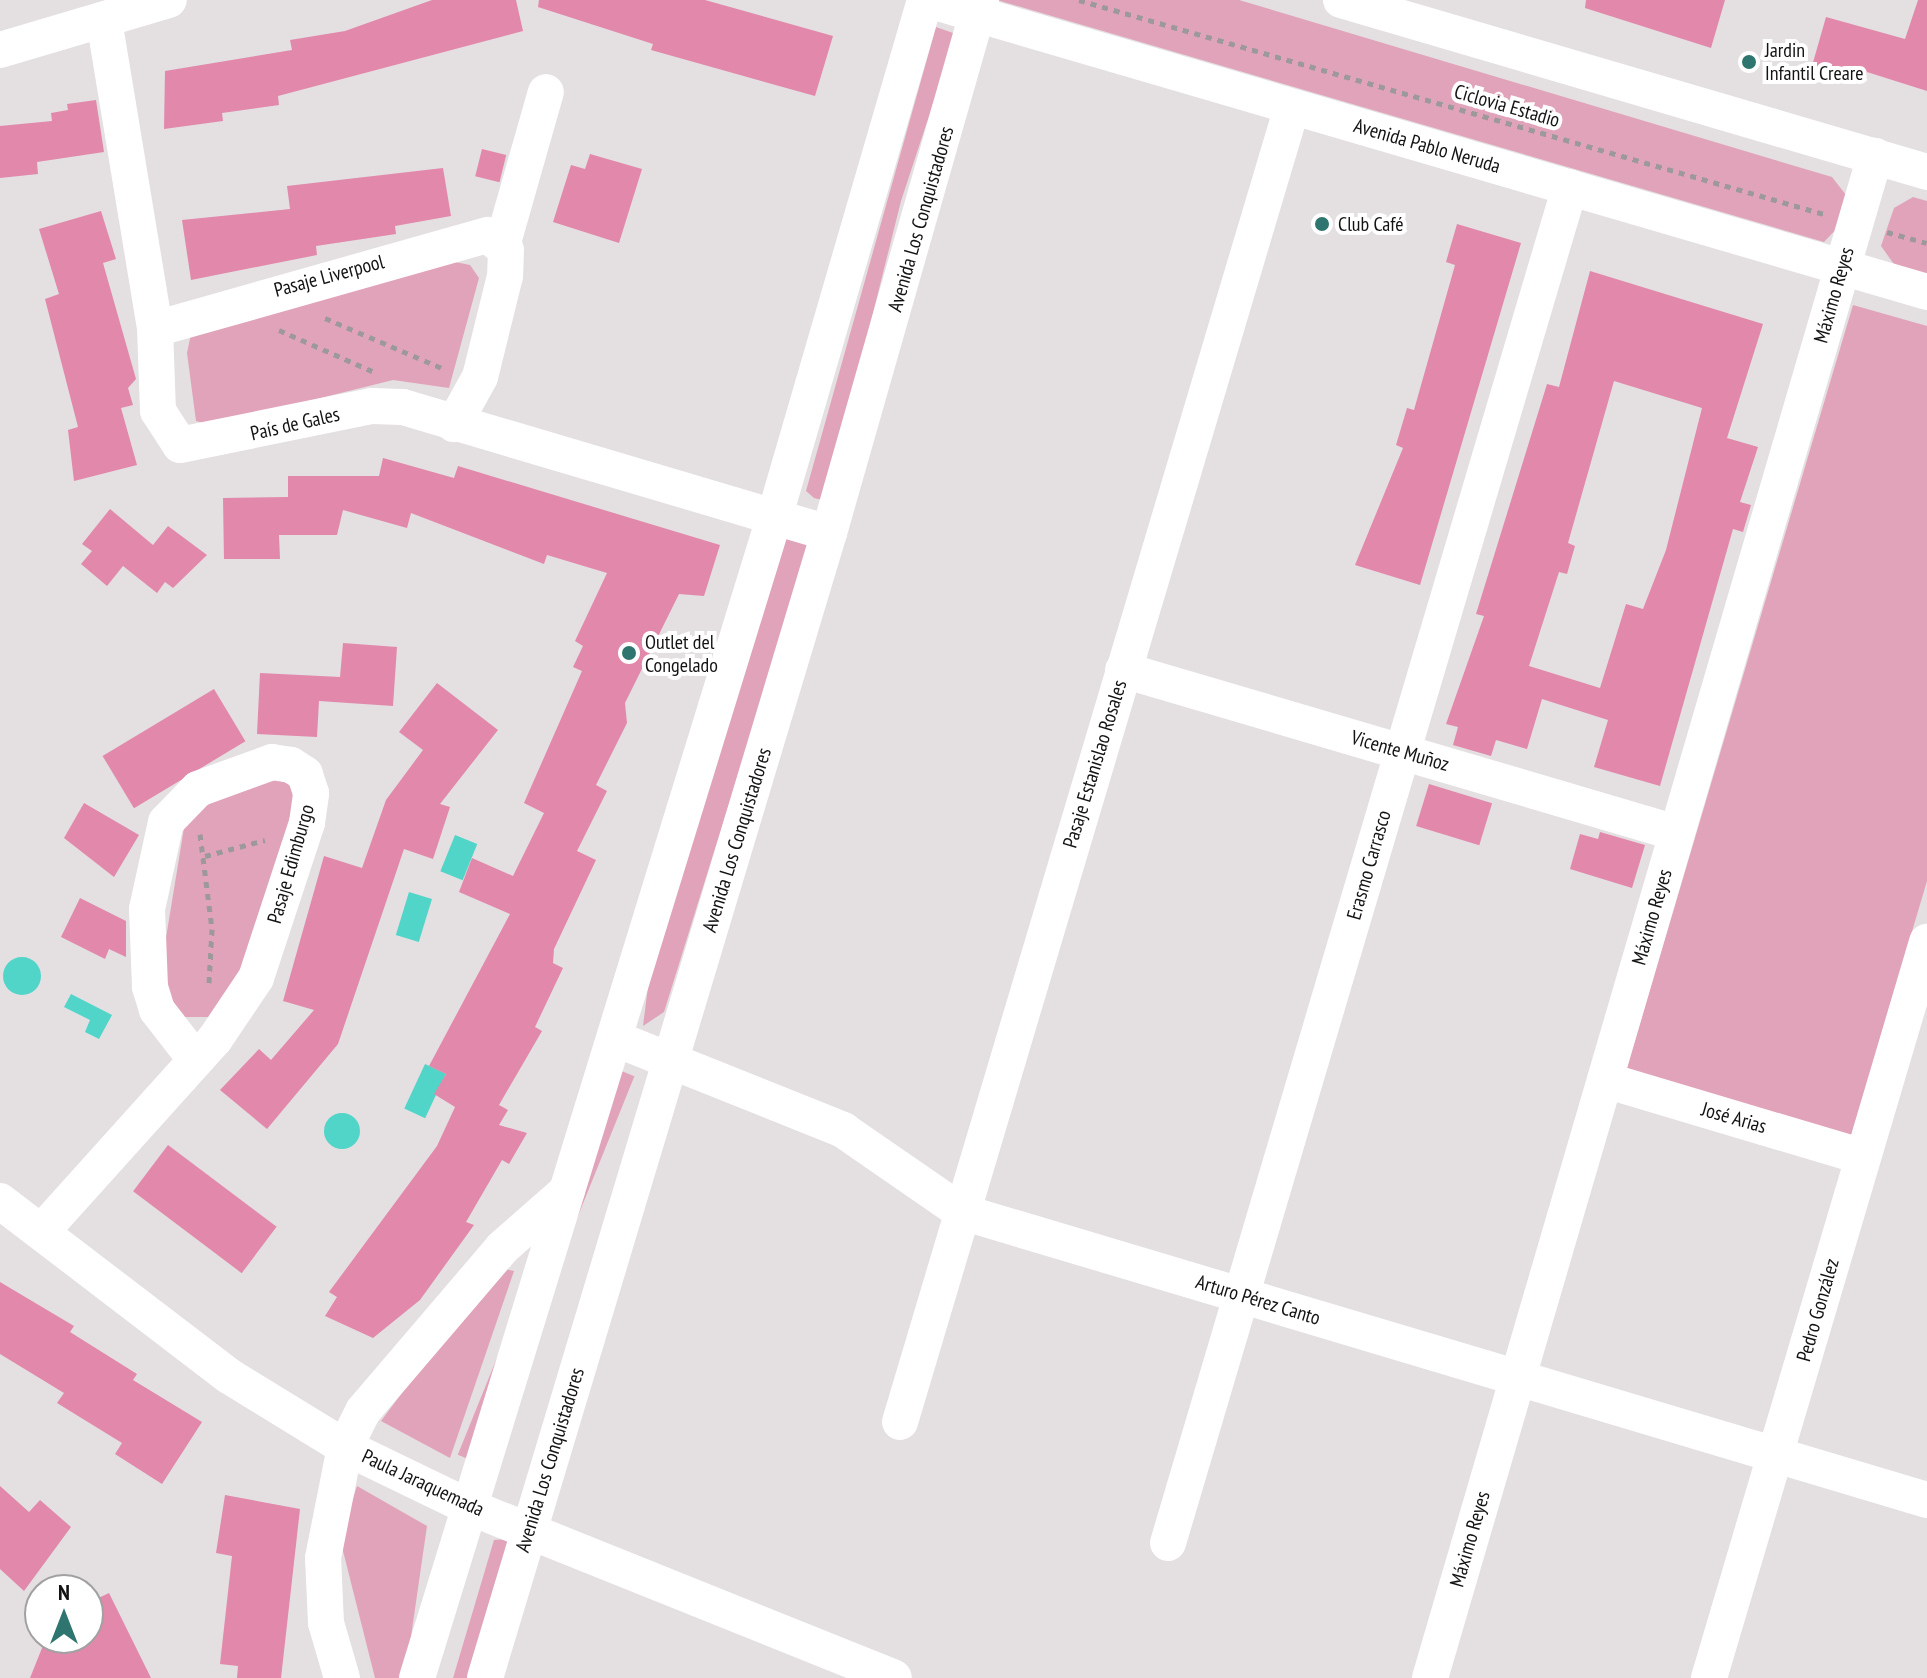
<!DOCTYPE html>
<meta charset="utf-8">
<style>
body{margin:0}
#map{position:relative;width:1927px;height:1678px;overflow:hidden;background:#e4dfe1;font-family:"PT Sans Narrow",sans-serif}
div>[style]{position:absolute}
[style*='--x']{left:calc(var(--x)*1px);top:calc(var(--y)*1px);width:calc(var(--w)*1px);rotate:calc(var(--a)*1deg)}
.green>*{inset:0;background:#e1a3ba;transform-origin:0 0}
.water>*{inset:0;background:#51d5c8;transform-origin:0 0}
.round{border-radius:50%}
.building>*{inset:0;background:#e188ab;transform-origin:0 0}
.path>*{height:5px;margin-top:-2.5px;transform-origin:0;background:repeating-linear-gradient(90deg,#9d999a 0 6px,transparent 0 12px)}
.minor>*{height:36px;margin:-18px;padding:0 18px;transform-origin:18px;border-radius:18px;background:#fff}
.dots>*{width:22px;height:22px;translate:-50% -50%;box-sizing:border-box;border:4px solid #fff;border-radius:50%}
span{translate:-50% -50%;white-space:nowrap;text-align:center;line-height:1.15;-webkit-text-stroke:8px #fff;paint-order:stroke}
.poi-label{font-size:20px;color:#141313}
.left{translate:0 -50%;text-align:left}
.street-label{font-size:20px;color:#141313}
.north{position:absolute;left:24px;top:1574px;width:80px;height:80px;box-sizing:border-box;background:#fff;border:2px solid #a1a1a1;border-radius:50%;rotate:0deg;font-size:22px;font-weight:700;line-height:32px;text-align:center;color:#141313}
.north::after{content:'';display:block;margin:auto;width:28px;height:36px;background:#2d756e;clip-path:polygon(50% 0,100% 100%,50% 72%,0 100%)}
</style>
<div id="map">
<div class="green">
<div style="clip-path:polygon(997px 0,1239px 0,1832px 177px,1846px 195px,1841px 224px,1824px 242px)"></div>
<div style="clip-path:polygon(936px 27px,956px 34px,901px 201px,826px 501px,814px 498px,806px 491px)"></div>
<div style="clip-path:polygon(1913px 197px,1927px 201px,1927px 276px,1896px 267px,1881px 246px,1894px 208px)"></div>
<div style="clip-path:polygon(450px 261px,470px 265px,479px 278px,449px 388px,393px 380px,212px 425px,196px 421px,187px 353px,191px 334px)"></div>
<div style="clip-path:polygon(1853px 305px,1927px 326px,1927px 881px,1850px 1140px,1625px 1074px)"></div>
<div style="clip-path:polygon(785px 535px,811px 541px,664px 1012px,643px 1026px,649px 979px)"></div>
<div style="clip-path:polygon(261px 775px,299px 785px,257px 948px,212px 1017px,176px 1017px,163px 992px,164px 950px,184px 828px,195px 811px)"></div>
<div style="left:614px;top:1068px;width:22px;height:417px;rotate:22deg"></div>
<div style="clip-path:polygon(496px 1267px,514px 1271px,450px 1458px,381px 1421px)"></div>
<div style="clip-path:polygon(357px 1486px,427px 1526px,405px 1678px,375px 1678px,340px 1539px)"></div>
<div style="clip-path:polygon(506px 1539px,514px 1543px,480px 1678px,453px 1678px,494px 1540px)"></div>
</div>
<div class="water">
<div style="left:455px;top:835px;width:24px;height:39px;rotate:22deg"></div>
<div style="left:409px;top:892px;width:24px;height:45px;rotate:17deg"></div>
<div class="round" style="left:3px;top:957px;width:38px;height:38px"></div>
<div style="clip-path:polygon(71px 994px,112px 1015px,99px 1039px,85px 1032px,90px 1020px,64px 1007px)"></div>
<div style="left:425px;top:1064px;width:23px;height:49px;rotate:25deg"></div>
<div class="round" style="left:324px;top:1113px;width:36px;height:36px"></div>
</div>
<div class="building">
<div style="clip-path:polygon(432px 0,516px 0,523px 31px,278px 96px,279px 105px,222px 113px,223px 121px,164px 129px,165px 71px,292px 50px,290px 40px,345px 31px)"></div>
<div style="clip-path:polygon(539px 0,705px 0,833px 36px,815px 96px,651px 50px,653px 44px,538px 7px)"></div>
<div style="clip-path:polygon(1586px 0,1725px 0,1711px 48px,1585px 8px)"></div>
<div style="clip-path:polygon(1918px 0,1927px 0,1927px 91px,1867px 72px,1865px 81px,1812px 66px,1826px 17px,1905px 39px)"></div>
<div style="clip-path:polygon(96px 100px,104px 152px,37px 162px,38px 174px,0 178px,0 126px,52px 121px,51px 113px,68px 110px,67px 104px)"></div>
<div style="left:482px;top:149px;width:25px;height:28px;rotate:14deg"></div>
<div style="clip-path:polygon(590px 154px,642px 169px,619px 243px,553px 222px,571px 165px,585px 169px)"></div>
<div style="clip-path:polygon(443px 168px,451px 216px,395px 226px,396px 234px,316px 246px,317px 255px,191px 280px,182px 220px,290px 209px,287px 186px)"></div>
<div style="clip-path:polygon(101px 211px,116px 259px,103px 263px,136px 379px,128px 388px,133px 405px,121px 408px,137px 465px,74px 481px,68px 430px,78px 427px,45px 299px,59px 294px,39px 229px)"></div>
<div style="clip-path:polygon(1457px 224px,1521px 243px,1420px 585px,1355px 565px,1403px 448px,1396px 445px,1407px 408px,1414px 410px,1455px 265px,1446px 262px)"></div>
<div style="clip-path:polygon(evenodd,1590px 271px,1763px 324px,1727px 438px,1758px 447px,1740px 502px,1751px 505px,1743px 532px,1733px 529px,1660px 786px,1594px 767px,1608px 720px,1542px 699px,1527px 749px,1496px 740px,1491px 756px,1453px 745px,1458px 727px,1446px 724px,1484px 616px,1476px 614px,1547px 384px,1559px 387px,1590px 271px,1614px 381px,1702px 408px,1666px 550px,1643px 609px,1626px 604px,1600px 688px,1529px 666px,1559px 572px,1567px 574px,1575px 546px,1568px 543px,1614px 381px)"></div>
<div style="clip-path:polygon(383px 458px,454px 478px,458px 466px,720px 545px,704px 596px,679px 594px,625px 703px,627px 723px,596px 785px,607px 791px,577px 851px,596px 860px,554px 949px,553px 963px,563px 968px,535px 1027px,542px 1031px,499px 1105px,508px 1110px,499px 1125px,527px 1133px,509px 1164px,502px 1160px,466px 1222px,474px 1225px,420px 1300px,373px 1338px,325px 1316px,337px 1297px,329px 1292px,437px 1146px,455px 1107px,434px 1094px,446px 1074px,429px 1066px,510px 914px,459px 892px,472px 858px,513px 876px,544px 813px,524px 803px,582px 671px,573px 667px,583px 646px,575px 641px,607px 573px,547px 555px,544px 564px,411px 513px,407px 528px,343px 510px,337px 535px,279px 535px,280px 559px,224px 559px,223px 498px,288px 497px,288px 476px,379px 476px)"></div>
<div style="clip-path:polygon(110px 509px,153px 545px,168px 526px,207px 555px,173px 588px,165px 582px,157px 593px,123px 566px,107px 586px,81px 564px,92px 551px,82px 544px)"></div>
<div style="clip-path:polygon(343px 643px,397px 647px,393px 706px,319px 701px,317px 737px,257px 734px,260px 673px,340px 677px)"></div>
<div style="clip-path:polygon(437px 683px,498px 730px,440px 804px,450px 807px,433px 859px,404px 849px,338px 1044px,267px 1129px,220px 1090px,259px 1049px,271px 1060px,314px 1010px,283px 1001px,324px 856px,362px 868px,386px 800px,423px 750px,399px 732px)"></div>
<div style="left:214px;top:689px;width:61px;height:130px;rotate:59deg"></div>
<div style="left:1429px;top:784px;width:66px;height:44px;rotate:17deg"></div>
<div style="clip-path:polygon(84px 803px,139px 835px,114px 877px,64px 838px)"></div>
<div style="clip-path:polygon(1600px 832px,1645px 845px,1632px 888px,1570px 869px,1580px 834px,1598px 839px)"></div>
<div style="clip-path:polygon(80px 898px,126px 921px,126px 957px,109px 949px,105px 959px,61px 937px)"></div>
<div style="left:168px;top:1145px;width:136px;height:58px;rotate:37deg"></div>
<div style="clip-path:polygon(0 1282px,74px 1326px,70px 1332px,137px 1374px,133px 1380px,202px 1422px,162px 1484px,115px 1454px,122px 1443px,57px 1403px,64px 1393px,0 1354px)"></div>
<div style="clip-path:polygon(0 1486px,29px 1512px,40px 1500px,71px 1527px,24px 1591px,0 1569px)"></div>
<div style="clip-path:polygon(225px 1495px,300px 1509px,281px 1678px,237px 1678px,238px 1666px,220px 1664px,232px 1556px,216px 1553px)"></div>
<div style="clip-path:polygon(109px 1593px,151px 1678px,30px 1678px,46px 1638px,88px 1638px,88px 1603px)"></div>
</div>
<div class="path">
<div style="--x:1079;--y:0;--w:775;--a:16.03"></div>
<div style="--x:1887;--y:232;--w:41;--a:15.4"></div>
<div style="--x:325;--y:318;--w:129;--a:23.2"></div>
<div style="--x:279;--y:330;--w:102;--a:23.8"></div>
<div style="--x:200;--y:834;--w:96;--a:82.8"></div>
<div style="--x:212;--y:929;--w:54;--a:93.2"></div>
<div style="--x:205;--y:856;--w:62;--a:-14.9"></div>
</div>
<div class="minor">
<div style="--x:928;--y:0;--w:1041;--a:16.29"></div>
<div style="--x:1341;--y:0;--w:611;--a:16.36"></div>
<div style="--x:104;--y:20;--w:313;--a:80.6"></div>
<div style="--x:155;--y:329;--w:82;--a:87.9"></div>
<div style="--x:158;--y:411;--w:40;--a:57.1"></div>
<div style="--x:180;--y:445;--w:196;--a:-11.5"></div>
<div style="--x:372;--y:406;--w:31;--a:2"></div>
<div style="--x:403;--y:407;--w:444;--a:16.5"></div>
<div style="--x:0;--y:50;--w:176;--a:-16.5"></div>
<div style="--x:502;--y:246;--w:160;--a:-74.1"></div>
<div style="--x:155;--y:329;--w:346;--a:-15.8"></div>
<div style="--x:488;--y:235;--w:23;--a:40"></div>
<div style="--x:506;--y:250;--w:26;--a:92"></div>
<div style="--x:505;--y:276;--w:104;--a:103.9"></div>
<div style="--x:480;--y:377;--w:54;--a:119"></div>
<div style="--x:1123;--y:670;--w:577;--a:16.4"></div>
<div style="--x:616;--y:1039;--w:245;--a:21.8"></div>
<div style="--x:843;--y:1130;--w:145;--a:34.6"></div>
<div style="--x:962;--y:1212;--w:1007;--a:16.62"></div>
<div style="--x:1605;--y:1080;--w:269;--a:16.6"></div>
<div style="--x:0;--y:1201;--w:288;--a:37.4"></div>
<div style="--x:229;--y:1376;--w:136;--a:31.5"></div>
<div style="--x:345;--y:1447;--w:136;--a:25.8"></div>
<div style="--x:467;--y:1506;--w:460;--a:21.9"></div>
<div style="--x:43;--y:1230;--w:257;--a:-48"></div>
<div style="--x:215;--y:1039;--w:73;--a:-56.1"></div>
<div style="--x:256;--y:978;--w:163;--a:-71.8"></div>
<div style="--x:307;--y:823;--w:30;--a:-82"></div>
<div style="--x:311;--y:793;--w:20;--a:-108"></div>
<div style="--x:305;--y:774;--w:17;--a:-147"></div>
<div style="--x:291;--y:765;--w:19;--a:-171"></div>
<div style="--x:272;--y:762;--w:79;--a:160"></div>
<div style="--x:198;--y:789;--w:46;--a:134.1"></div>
<div style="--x:166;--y:822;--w:89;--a:102.3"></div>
<div style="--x:147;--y:909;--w:78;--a:87.8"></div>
<div style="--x:150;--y:987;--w:24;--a:73"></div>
<div style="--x:157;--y:1010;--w:62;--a:52.2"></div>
<div style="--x:900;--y:1422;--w:1372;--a:-73.4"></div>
<div style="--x:1168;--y:1543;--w:1414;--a:-73.49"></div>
<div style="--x:342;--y:1678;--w:57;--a:-106.2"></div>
<div style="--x:326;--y:1623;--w:65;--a:-92.6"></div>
<div style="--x:323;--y:1558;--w:113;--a:-78.8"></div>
<div style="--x:345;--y:1447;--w:40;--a:-63.4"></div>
<div style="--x:363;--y:1411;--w:214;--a:-49.5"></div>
<div style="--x:502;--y:1248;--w:86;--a:-41.2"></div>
<div style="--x:417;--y:1678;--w:1217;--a:-72.89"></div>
<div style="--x:775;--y:515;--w:536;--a:-73.76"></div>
<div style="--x:485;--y:1678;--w:1196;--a:-73.28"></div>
<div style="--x:829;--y:533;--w:554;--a:-74.08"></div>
<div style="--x:1430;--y:1678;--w:1586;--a:-73.7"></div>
<div style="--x:1709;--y:1678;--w:768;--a:-73.5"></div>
</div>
<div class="dots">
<div style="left:1749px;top:62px;background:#2d756e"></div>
<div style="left:1322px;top:224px;background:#2d756e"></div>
<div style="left:629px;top:653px;background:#2d756e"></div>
</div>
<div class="poi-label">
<span class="left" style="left:1765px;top:62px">Jardin<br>Infantil Creare</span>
<span class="left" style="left:1338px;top:224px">Club Café</span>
<span class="left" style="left:645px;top:654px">Outlet del<br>Congelado</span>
</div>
<div class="street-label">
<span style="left:1507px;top:106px;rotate:16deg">Ciclovia Estadio</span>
<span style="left:1427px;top:146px;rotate:16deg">Avenida Pablo Neruda</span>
<span style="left:921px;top:219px;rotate:-74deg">Avenida Los Conquistadores</span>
<span style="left:329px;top:276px;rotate:-15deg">Pasaje Liverpool</span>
<span style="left:1834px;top:295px;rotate:-74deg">Máximo Reyes</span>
<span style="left:295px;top:424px;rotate:-13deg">País de Gales</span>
<span style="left:1400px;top:751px;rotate:16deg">Vicente Muñoz</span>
<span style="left:1095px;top:764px;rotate:-73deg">Pasaje Estanislao Rosales</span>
<span style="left:737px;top:840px;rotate:-73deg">Avenida Los Conquistadores</span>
<span style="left:291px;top:864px;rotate:-74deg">Pasaje Edimburgo</span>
<span style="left:1369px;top:865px;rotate:-74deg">Erasmo Carrasco</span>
<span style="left:1652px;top:917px;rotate:-74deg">Máximo Reyes</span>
<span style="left:1734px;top:1118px;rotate:16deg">José Arias</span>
<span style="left:1258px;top:1300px;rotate:17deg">Arturo Pérez Canto</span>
<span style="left:1818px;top:1310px;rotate:-74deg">Pedro González</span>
<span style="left:550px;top:1460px;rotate:-73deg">Avenida Los Conquistadores</span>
<span style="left:423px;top:1483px;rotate:25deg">Paula Jaraquemada</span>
<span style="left:1470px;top:1539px;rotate:-74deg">Máximo Reyes</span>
</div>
<div class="north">N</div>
</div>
